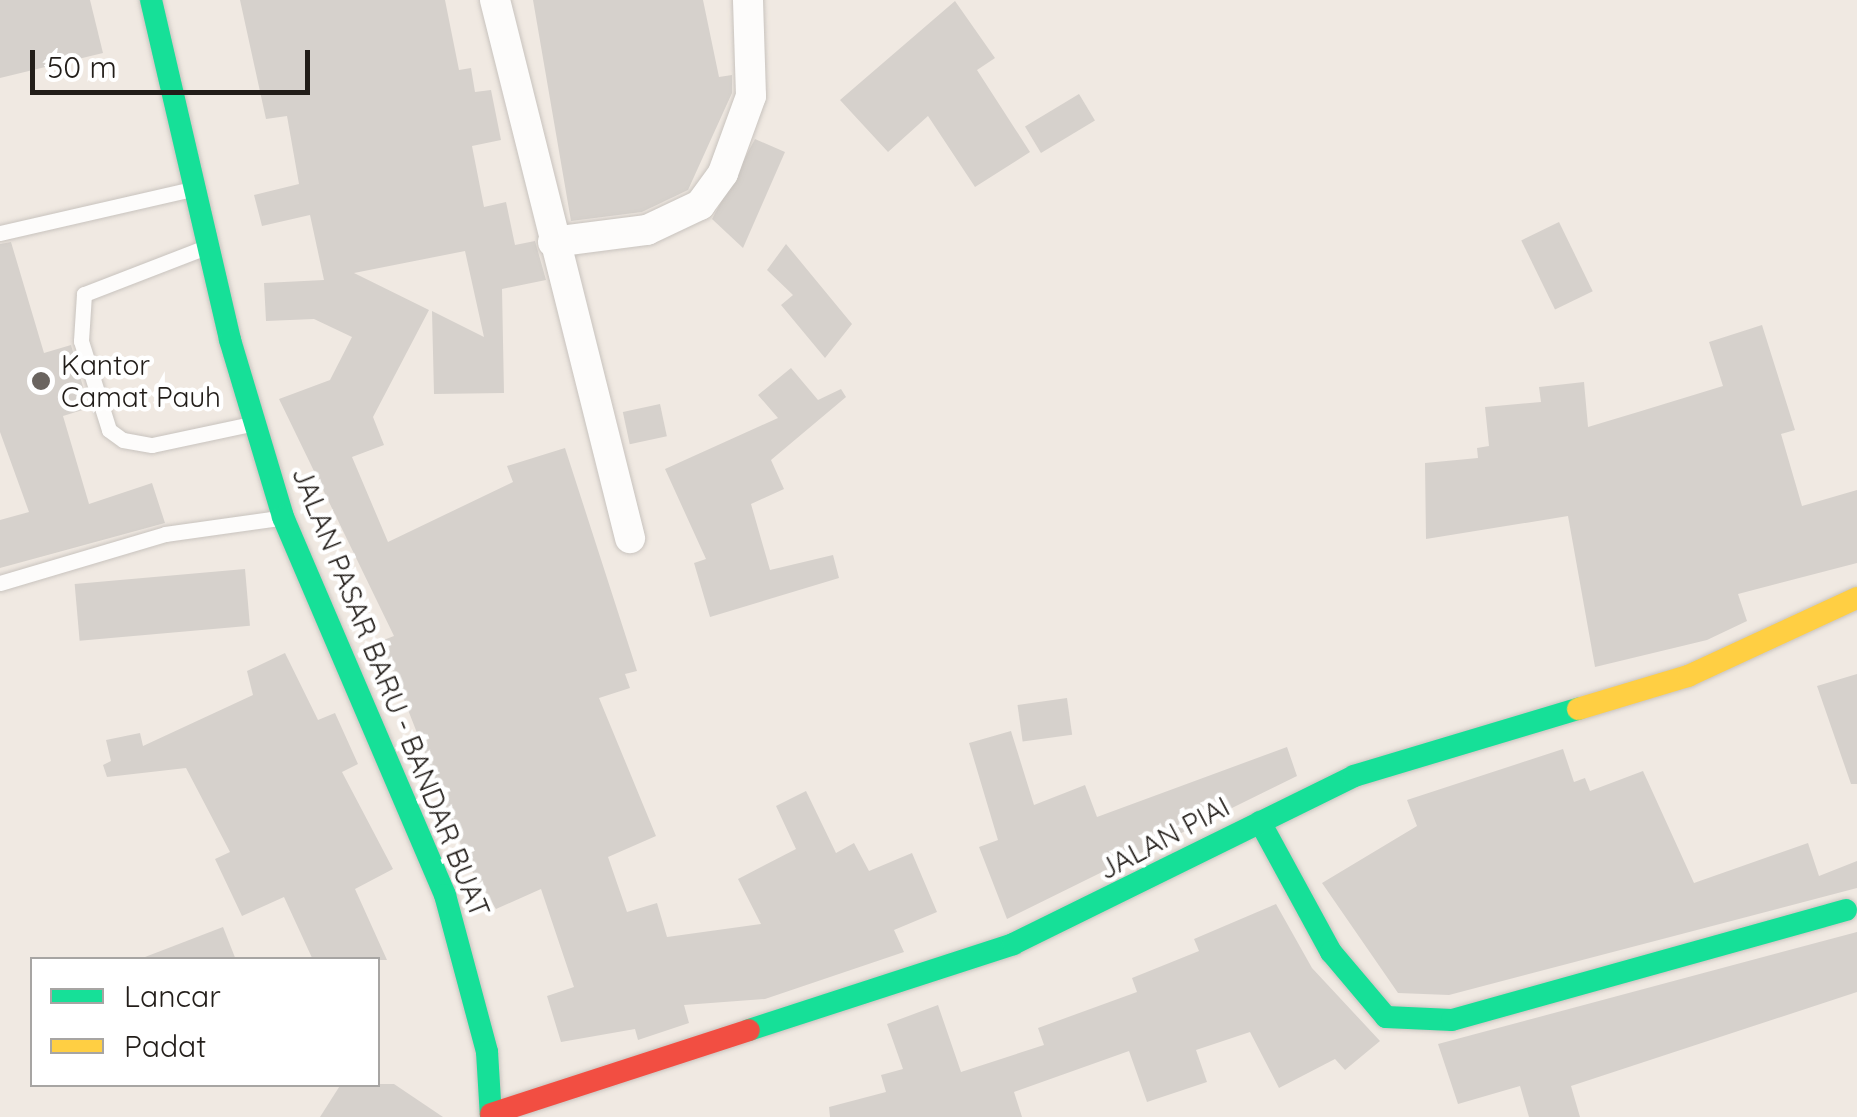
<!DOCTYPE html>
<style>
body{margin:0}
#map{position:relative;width:1857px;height:1117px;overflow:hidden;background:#f0e9e2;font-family:Quicksand,sans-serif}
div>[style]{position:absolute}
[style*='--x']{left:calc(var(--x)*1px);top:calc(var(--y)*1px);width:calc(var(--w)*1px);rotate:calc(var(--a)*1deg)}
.building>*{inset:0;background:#d6d1cc;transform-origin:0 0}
.roads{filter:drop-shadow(0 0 2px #c8c3be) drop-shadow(0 0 2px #c8c3be)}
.lane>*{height:15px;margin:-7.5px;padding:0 7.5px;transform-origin:7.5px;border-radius:7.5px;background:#fdfcfb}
.street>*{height:30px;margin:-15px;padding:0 15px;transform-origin:15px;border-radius:15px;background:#fdfcfb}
.fast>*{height:22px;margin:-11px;padding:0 11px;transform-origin:11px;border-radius:11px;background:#16e098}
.slow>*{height:22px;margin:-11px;padding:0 11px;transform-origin:11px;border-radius:11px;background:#ffcf43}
.jam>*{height:22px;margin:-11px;padding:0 11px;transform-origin:11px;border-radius:11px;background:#f24e42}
.dots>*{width:28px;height:28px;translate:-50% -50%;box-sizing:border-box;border:5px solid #fff;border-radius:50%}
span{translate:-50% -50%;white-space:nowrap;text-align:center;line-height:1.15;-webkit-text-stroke:9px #fff;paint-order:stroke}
.poi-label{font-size:28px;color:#221d19}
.left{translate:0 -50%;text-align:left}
.street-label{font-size:28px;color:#221d19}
.legend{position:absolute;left:30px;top:957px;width:350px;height:130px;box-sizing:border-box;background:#fff;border:2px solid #a7a5a3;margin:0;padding:12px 18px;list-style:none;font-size:30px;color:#221d19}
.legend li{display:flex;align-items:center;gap:20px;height:50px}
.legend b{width:50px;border:2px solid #a7a5a3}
.scale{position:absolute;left:30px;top:50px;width:280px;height:45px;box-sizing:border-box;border:5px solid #221d19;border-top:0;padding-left:12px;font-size:30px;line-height:35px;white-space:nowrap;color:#221d19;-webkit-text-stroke:8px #fff;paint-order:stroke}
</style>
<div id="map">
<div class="building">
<div style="clip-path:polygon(0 0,90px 0,103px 53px,0 78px)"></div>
<div style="clip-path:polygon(240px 0,445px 0,459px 70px,471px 68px,475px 92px,491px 90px,501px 140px,472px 146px,484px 207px,506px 202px,515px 245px,535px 241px,546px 280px,502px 289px,504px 393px,434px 394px,432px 311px,484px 337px,465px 251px,354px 273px,429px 310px,373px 417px,384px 445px,352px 457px,388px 542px,513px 482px,507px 466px,565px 448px,637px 671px,625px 674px,630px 688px,599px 698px,656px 836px,608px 857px,627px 912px,657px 903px,667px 937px,761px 924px,738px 879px,796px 849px,776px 806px,806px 791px,836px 853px,854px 843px,869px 871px,912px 853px,937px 912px,894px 930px,904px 952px,765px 999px,684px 1005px,689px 1023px,638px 1040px,635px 1029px,561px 1042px,547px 996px,574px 987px,541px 889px,496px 909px,470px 868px,381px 641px,394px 636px,279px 399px,330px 380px,352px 337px,314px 319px,266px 321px,264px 283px,324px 280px,310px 215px,262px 226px,254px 195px,299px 184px,287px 116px,266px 119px)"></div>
<div style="clip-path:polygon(533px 0,703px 0,719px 77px,732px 75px,732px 93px,688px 190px,642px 212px,571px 221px)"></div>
<div style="clip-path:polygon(955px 1px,995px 58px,977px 70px,1030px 152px,975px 187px,928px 116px,888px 152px,840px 100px)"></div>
<div style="left:1079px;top:94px;width:31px;height:63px;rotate:59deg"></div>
<div style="clip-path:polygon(755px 139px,785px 152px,743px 248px,712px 219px)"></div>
<div style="left:1559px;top:222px;width:77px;height:42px;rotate:64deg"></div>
<div style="clip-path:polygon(11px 242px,44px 353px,71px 345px,76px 362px,89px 408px,63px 416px,89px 504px,152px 483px,165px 523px,0 568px,0 520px,29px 512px,0 432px,0 244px)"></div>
<div style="clip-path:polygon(786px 244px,852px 324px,825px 358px,781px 305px,793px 295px,767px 270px)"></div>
<div style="clip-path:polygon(1762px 325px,1795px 430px,1781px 434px,1802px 506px,1857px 490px,1857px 563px,1738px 594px,1747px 621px,1707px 640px,1595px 667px,1568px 516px,1426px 539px,1425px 463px,1478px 458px,1477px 448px,1489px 446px,1485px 407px,1541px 402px,1539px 387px,1584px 382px,1588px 427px,1638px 412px,1723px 386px,1709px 342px)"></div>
<div style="clip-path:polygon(791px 368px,818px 400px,841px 389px,846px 397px,771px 460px,784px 489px,751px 504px,770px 570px,833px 555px,839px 578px,710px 617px,694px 563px,706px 559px,665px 469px,778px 418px,758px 395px)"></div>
<div style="left:660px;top:404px;width:33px;height:38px;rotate:78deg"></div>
<div style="left:245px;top:569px;width:57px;height:171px;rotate:85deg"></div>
<div style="clip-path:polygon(285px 653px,318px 720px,335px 713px,358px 764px,342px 772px,393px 869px,355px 889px,387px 960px,313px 960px,284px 897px,242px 916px,215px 859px,230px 852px,186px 768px,107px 777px,103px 765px,111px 761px,106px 740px,140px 733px,143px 746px,253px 695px,247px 671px)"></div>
<div style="clip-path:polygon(1857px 674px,1857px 784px,1851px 784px,1817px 686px)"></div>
<div style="left:1067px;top:698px;width:37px;height:50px;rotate:82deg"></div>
<div style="clip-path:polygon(1011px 731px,1034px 805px,1085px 785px,1097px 817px,1287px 747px,1297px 776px,1007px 919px,979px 847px,998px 840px,969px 743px)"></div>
<div style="clip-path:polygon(1563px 749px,1574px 782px,1585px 778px,1590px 791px,1643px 771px,1694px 883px,1808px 843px,1819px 876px,1857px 861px,1857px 888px,1449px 995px,1398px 993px,1322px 883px,1417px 826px,1407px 800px)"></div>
<div style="clip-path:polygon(1276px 904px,1312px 968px,1380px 1041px,1345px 1070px,1335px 1059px,1279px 1088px,1250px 1032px,1196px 1050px,1207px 1082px,1147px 1102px,1129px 1051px,1014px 1092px,1022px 1117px,830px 1117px,829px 1107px,886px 1092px,881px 1075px,903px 1069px,887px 1024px,938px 1005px,961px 1072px,1044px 1045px,1038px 1028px,1137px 992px,1132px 978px,1199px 951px,1194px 939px)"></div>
<div style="clip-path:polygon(223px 927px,236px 960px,146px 960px,145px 957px)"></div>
<div style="clip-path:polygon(1857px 932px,1857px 992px,1571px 1086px,1580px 1117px,1529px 1117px,1520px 1086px,1458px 1104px,1438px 1044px)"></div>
<div style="clip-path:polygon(341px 1084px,394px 1084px,443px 1117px,320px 1117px)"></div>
</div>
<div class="roads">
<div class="lane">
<div style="--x:0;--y:233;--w:197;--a:-12.9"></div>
<div style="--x:206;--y:247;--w:131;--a:158.9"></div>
<div style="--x:84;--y:294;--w:47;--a:93.7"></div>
<div style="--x:81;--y:341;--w:93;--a:72.5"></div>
<div style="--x:109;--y:430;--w:17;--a:36"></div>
<div style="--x:123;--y:440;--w:29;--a:10"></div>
<div style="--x:152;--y:445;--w:101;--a:-12"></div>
<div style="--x:0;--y:583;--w:172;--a:-16.5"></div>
<div style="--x:165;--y:534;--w:115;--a:-8"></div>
</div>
<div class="street">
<div style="--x:495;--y:0;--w:555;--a:75.91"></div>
<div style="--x:553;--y:242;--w:95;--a:-7.3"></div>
<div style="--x:647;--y:230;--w:59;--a:-25.3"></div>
<div style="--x:700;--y:205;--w:39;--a:-54"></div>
<div style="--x:723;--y:173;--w:82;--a:-70"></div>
<div style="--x:751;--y:96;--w:96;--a:-91.8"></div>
</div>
<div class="fast">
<div style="--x:151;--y:0;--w:349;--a:76.9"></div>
<div style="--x:230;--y:340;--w:185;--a:73.3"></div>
<div style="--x:283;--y:517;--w:411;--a:66.8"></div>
<div style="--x:445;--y:895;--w:163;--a:75"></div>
<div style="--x:487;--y:1052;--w:65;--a:86.5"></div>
<div style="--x:1260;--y:822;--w:148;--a:61.4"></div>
<div style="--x:1331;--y:952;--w:85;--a:49.8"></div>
<div style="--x:1386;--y:1017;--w:66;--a:2.6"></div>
<div style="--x:1452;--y:1020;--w:409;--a:-15.6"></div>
<div style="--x:749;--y:1030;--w:278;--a:-18"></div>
<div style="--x:1013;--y:944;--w:380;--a:-26.2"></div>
<div style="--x:1354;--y:776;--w:234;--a:-16.7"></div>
</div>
<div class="slow">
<div style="--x:1578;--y:709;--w:115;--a:-16.7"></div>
<div style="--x:1688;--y:676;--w:186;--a:-24.8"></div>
</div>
<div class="jam">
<div style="--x:491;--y:1114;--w:271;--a:-18"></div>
</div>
</div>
<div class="dots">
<div style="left:41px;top:381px;background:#6a645f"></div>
</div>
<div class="poi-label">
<span class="left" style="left:61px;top:381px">Kantor<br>Camat Pauh</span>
</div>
<div class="street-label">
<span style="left:391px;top:692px;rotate:68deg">JALAN PASAR BARU - BANDAR BUAT</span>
<span style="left:1164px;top:838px;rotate:-28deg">JALAN PIAI</span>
</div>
<ul class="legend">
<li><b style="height:12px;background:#16e098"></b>Lancar</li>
<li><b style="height:12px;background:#ffcf43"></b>Padat</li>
</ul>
<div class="scale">50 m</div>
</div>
